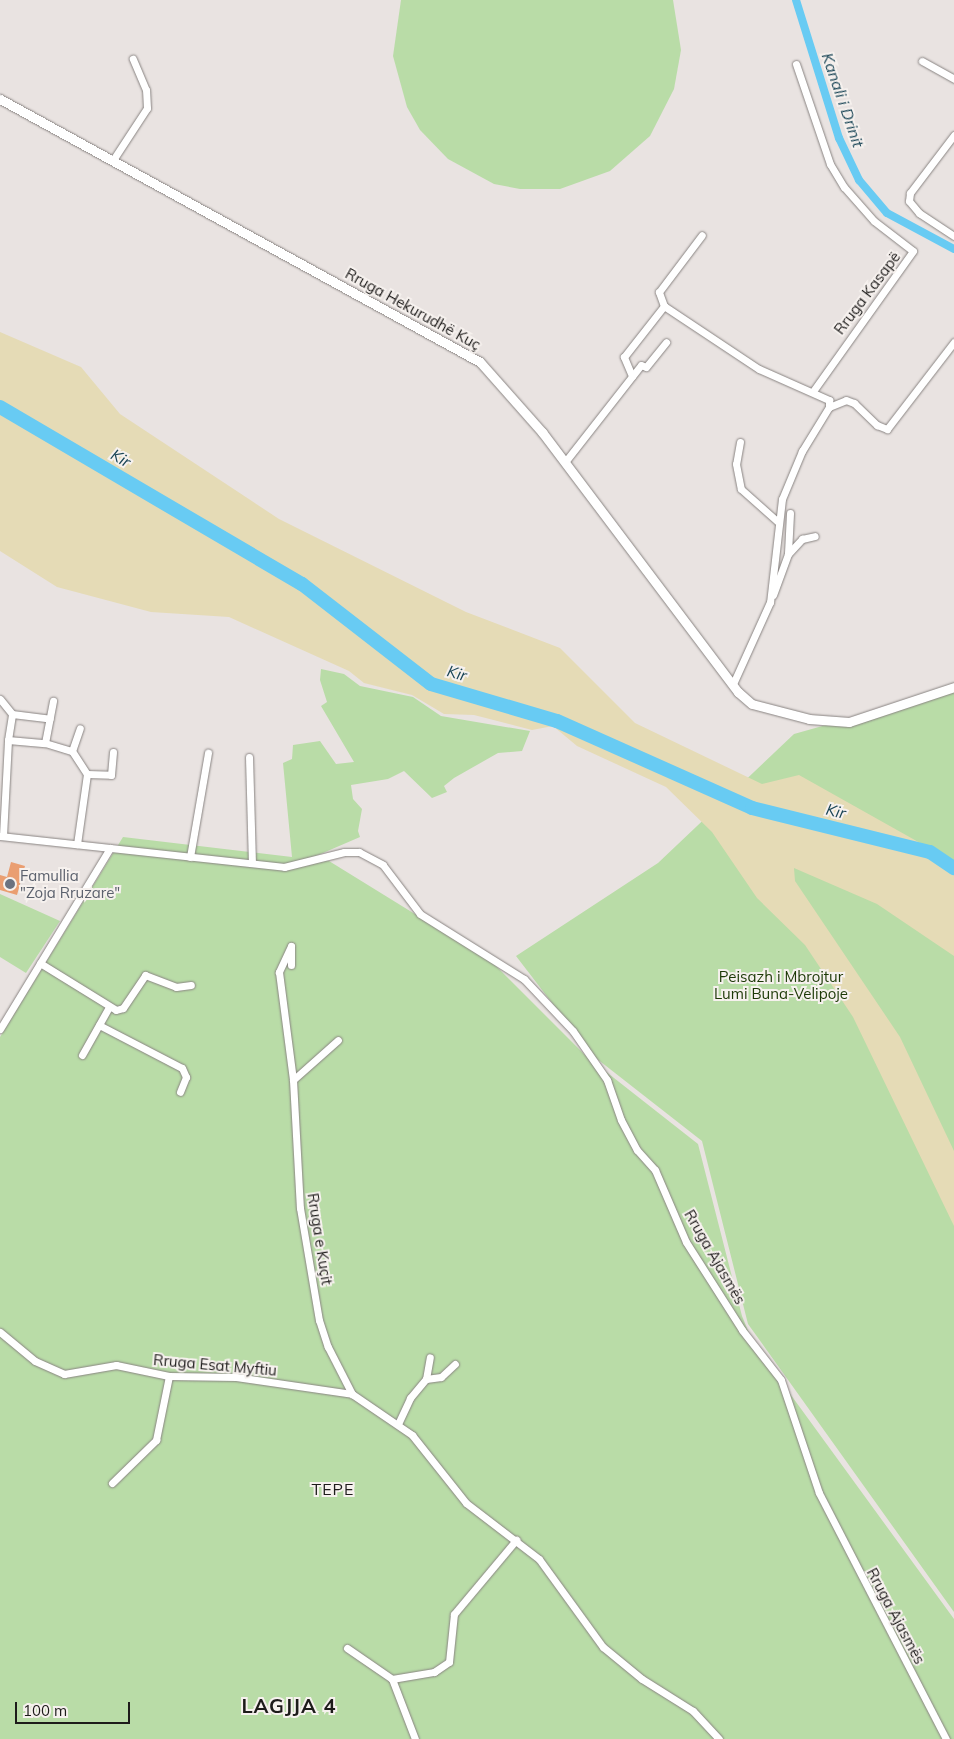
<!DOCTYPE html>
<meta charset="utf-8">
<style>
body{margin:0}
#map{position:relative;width:954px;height:1739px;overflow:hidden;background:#e9e3e1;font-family:Mulish,sans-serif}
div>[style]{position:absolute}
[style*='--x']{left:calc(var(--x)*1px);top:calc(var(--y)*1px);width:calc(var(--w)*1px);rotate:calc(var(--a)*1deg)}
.green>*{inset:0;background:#b9dca7}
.sand>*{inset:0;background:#e5dbb6}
.canal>*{height:8px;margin:-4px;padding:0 4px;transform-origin:4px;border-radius:4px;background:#68cbf3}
.river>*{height:14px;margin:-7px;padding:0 7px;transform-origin:7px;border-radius:7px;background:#68cbf3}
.building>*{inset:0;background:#ea9e71}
.roads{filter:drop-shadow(0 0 1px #898482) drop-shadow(0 0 1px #898482)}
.minor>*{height:7px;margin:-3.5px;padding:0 3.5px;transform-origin:3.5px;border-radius:3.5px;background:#fff}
.tertiary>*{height:9px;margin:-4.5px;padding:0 4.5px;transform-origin:4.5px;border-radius:4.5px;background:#fff}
.dots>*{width:14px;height:14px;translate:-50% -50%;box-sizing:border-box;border:2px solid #f6f1ee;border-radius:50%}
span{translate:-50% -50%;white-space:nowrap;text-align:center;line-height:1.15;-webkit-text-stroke:4px #f6f1ee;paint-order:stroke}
.street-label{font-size:15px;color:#1d1b1a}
.worship-label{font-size:15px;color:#5b616d}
.left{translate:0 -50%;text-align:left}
.park-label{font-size:15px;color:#1c3906}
.water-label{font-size:16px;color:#1a4556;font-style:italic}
.neighbourhood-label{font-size:16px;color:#1d1b1a;letter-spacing:1px}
.district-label{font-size:20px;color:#1d1b1a;font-weight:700;letter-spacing:1px}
.scale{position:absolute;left:15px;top:1702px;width:115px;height:22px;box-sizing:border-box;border:2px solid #1d1b1a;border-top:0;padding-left:6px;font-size:15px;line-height:18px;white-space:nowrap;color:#1d1b1a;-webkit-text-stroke:4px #f6f1ee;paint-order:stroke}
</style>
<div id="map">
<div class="green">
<div style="clip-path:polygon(401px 0,673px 0,681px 50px,674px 89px,650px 136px,610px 171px,560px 189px,520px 189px,494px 184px,448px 159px,420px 130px,407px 107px,393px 56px)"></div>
<div style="clip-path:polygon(321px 669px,344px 674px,360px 686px,413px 697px,441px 716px,530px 731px,522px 751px,498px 753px,454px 778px,444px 786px,447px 792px,432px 798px,404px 771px,388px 779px,351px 785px,353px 799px,362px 809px,358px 831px,360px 837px,309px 859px,329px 861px,491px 961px,586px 1056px,698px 1144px,742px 1316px,753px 1343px,954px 1619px,954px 1739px,0 1739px,0 1037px,123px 837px,292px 857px,283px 763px,292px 759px,293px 745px,320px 741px,336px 764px,354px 762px,321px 706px,327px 702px,320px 680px)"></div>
<div style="clip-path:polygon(954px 689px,954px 1612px,748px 1324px,702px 1141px,592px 1055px,516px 956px,658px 863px,794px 734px)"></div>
<div style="clip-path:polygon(0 894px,60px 921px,26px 973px,0 957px)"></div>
</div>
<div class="sand">
<div style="clip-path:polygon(0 332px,81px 367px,120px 414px,279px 519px,466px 612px,560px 648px,635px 723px,762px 784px,799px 775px,954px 862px,954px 956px,877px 904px,794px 868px,795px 881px,900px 1037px,954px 1151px,954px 1226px,853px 1017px,805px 945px,757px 898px,712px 832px,666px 787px,577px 746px,553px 726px,532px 730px,474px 715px,444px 714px,412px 695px,364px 683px,349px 671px,229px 617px,151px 612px,57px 587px,0 551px)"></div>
</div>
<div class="canal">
<div style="--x:796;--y:0;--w:145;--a:72.7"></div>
<div style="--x:839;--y:138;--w:47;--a:64.5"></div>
<div style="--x:859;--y:180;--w:43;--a:49.7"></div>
<div style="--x:887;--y:213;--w:76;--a:28.2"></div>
</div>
<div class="river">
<div style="--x:0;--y:407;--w:350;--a:30.4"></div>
<div style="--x:302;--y:584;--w:163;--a:37.8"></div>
<div style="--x:431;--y:684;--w:131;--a:16.4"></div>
<div style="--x:557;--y:721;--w:214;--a:24"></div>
<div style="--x:752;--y:808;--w:183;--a:13.9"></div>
<div style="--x:930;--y:852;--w:29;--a:34"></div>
</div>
<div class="building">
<div style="clip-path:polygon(11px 862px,25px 866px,17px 895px,0 890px,0 875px,7px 877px)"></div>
</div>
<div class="roads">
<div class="minor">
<div style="--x:922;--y:61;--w:37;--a:29"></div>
<div style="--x:796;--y:64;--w:106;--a:71.2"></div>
<div style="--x:830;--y:164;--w:27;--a:59"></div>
<div style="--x:844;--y:187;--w:45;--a:48.6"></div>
<div style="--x:874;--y:221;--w:49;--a:37.6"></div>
<div style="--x:913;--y:251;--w:171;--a:125.5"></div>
<div style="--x:954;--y:135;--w:73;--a:127.2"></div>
<div style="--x:910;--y:193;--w:8;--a:97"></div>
<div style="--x:909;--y:201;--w:16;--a:50"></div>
<div style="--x:919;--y:213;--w:42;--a:33.3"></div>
<div style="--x:113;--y:160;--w:62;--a:-56.8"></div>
<div style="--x:147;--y:108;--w:18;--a:-93"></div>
<div style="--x:146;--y:90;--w:34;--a:-113"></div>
<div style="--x:664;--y:306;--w:114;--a:33.6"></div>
<div style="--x:759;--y:369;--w:77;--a:23.9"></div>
<div style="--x:829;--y:400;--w:7;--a:90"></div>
<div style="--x:829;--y:407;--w:52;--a:121.5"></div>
<div style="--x:802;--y:451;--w:52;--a:112.6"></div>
<div style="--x:782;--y:499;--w:104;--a:96.6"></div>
<div style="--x:770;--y:602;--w:90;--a:114.3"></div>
<div style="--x:632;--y:376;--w:21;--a:-113"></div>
<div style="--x:624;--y:357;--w:65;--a:-51.9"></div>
<div style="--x:664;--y:306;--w:15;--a:-110"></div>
<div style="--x:659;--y:292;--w:71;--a:-53"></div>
<div style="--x:829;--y:407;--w:18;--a:-22"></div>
<div style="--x:846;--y:400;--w:9;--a:21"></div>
<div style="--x:854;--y:403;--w:32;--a:44"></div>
<div style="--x:877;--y:425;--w:11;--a:22"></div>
<div style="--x:887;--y:429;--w:110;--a:-52.4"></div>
<div style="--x:740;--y:442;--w:22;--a:100"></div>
<div style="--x:736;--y:464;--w:25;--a:79"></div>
<div style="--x:741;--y:489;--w:50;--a:41.7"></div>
<div style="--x:565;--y:462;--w:123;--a:-51.9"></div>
<div style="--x:641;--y:365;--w:5;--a:22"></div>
<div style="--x:646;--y:367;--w:32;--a:-51"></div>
<div style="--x:788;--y:553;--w:40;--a:-87.1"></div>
<div style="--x:773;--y:595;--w:44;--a:-69.9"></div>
<div style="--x:788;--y:554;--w:21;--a:-47"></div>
<div style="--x:802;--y:539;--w:13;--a:-13"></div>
<div style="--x:0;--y:699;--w:19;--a:51"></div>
<div style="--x:8;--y:740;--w:26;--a:-81"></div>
<div style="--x:12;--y:714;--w:38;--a:7"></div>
<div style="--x:45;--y:743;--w:43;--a:-79.2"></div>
<div style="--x:72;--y:751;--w:24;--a:-71"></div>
<div style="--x:249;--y:757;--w:106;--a:88.4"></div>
<div style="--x:87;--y:774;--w:24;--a:2"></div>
<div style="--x:111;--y:775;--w:23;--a:-85"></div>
<div style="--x:0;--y:836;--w:286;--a:6.2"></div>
<div style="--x:284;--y:867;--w:62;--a:-14"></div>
<div style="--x:344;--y:852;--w:15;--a:0"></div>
<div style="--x:359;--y:852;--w:27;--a:28"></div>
<div style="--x:383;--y:865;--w:61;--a:52.9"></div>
<div style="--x:420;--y:914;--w:123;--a:32"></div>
<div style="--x:524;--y:979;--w:71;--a:46.7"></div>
<div style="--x:573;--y:1031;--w:60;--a:55.2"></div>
<div style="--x:607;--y:1080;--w:42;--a:70.7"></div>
<div style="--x:621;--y:1120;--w:34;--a:62"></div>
<div style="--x:637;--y:1150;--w:27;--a:48"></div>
<div style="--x:655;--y:1170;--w:78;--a:66.7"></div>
<div style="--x:686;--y:1242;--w:104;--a:57.5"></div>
<div style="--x:742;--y:1330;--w:63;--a:52"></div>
<div style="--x:781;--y:1380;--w:119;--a:71.4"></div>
<div style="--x:819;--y:1493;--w:277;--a:62.7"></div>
<div style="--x:3;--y:836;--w:96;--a:-87"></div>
<div style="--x:8;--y:740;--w:37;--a:5"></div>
<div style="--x:45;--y:743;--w:28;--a:17"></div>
<div style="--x:72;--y:751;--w:27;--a:57"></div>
<div style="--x:87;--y:774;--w:71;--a:98.1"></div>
<div style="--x:190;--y:857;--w:106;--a:-80.2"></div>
<div style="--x:40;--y:963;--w:89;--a:31.7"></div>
<div style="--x:116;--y:1010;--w:7;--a:-16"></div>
<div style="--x:123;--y:1008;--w:40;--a:-56"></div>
<div style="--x:145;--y:975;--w:33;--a:21"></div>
<div style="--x:176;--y:987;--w:15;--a:-8"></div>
<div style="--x:291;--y:965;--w:19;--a:-90"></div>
<div style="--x:291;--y:946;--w:29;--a:115"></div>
<div style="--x:279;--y:972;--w:109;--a:82.6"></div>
<div style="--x:293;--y:1080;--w:128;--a:86.9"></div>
<div style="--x:300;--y:1208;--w:114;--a:80.4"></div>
<div style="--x:319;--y:1320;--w:28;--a:72"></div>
<div style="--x:328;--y:1347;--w:53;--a:62.9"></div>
<div style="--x:99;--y:1025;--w:93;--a:27.4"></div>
<div style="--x:182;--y:1068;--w:10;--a:66"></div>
<div style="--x:186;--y:1077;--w:16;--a:112"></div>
<div style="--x:0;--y:1029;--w:212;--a:-58.7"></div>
<div style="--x:82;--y:1055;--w:55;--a:-60.6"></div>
<div style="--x:293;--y:1080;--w:60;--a:-41.6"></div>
<div style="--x:0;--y:1332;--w:45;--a:39.6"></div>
<div style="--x:35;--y:1361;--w:32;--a:24"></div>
<div style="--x:64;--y:1374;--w:53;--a:-9.8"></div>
<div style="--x:116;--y:1365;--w:54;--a:11.7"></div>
<div style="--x:169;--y:1376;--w:67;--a:0.9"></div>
<div style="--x:236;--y:1377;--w:117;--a:8.3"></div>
<div style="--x:426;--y:1379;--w:15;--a:-8"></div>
<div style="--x:441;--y:1377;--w:19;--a:-43"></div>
<div style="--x:352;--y:1394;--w:73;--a:34.3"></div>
<div style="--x:412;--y:1435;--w:87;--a:51.5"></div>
<div style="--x:466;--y:1503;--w:92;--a:37.5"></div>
<div style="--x:539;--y:1559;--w:109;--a:54"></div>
<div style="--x:603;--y:1647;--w:50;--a:39.4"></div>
<div style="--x:642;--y:1679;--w:60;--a:32.1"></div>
<div style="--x:693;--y:1711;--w:38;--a:47"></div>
<div style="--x:398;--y:1424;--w:29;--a:-65"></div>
<div style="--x:410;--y:1398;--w:25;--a:-50"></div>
<div style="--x:426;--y:1379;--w:22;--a:-80"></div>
<div style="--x:112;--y:1483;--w:62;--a:-44.3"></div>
<div style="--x:156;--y:1440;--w:65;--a:-78.5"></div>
<div style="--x:347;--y:1648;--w:55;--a:34.6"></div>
<div style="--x:392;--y:1679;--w:43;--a:-9.5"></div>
<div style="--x:434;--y:1672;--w:18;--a:-34"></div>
<div style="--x:449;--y:1662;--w:48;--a:-84.1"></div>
<div style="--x:454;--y:1614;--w:97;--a:-50"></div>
<div style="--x:392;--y:1679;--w:64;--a:69"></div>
</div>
<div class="tertiary">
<div style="--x:0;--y:99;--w:547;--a:28.72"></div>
<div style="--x:480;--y:362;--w:94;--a:48.5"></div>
<div style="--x:542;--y:432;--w:326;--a:53"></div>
<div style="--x:738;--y:692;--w:18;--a:41"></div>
<div style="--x:752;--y:704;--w:59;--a:14.7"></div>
<div style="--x:809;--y:719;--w:40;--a:4.3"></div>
<div style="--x:849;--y:722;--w:111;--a:-18.4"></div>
</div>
</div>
<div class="dots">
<div style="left:10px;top:884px;background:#6b7280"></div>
</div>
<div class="street-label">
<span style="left:867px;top:293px;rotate:-53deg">Rruga Kasapë</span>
<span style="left:413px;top:309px;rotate:29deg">Rruga Hekurudhë Kuç</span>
<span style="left:320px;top:1239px;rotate:81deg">Rruga e Kuçit</span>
<span style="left:715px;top:1257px;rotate:60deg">Rruga Ajasmës</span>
<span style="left:215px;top:1365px;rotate:5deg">Rruga Esat Myftiu</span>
<span style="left:896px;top:1616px;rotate:62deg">Rruga Ajasmës</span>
</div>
<div class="worship-label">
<span class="left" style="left:20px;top:884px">Famullia<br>"Zoja Rruzare"</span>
</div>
<div class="park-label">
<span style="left:781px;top:985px">Peisazh i Mbrojtur<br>Lumi Buna-Velipoje</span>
</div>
<div class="water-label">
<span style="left:843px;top:100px;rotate:71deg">Kanali i Drinit</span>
<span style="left:121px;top:458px;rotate:30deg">Kir</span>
<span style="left:457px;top:673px;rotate:16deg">Kir</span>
<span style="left:836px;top:811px;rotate:14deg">Kir</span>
</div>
<div class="neighbourhood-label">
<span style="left:333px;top:1489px">TEPE</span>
</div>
<div class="district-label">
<span style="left:289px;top:1705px">LAGJJA 4</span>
</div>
<div class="scale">100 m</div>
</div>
